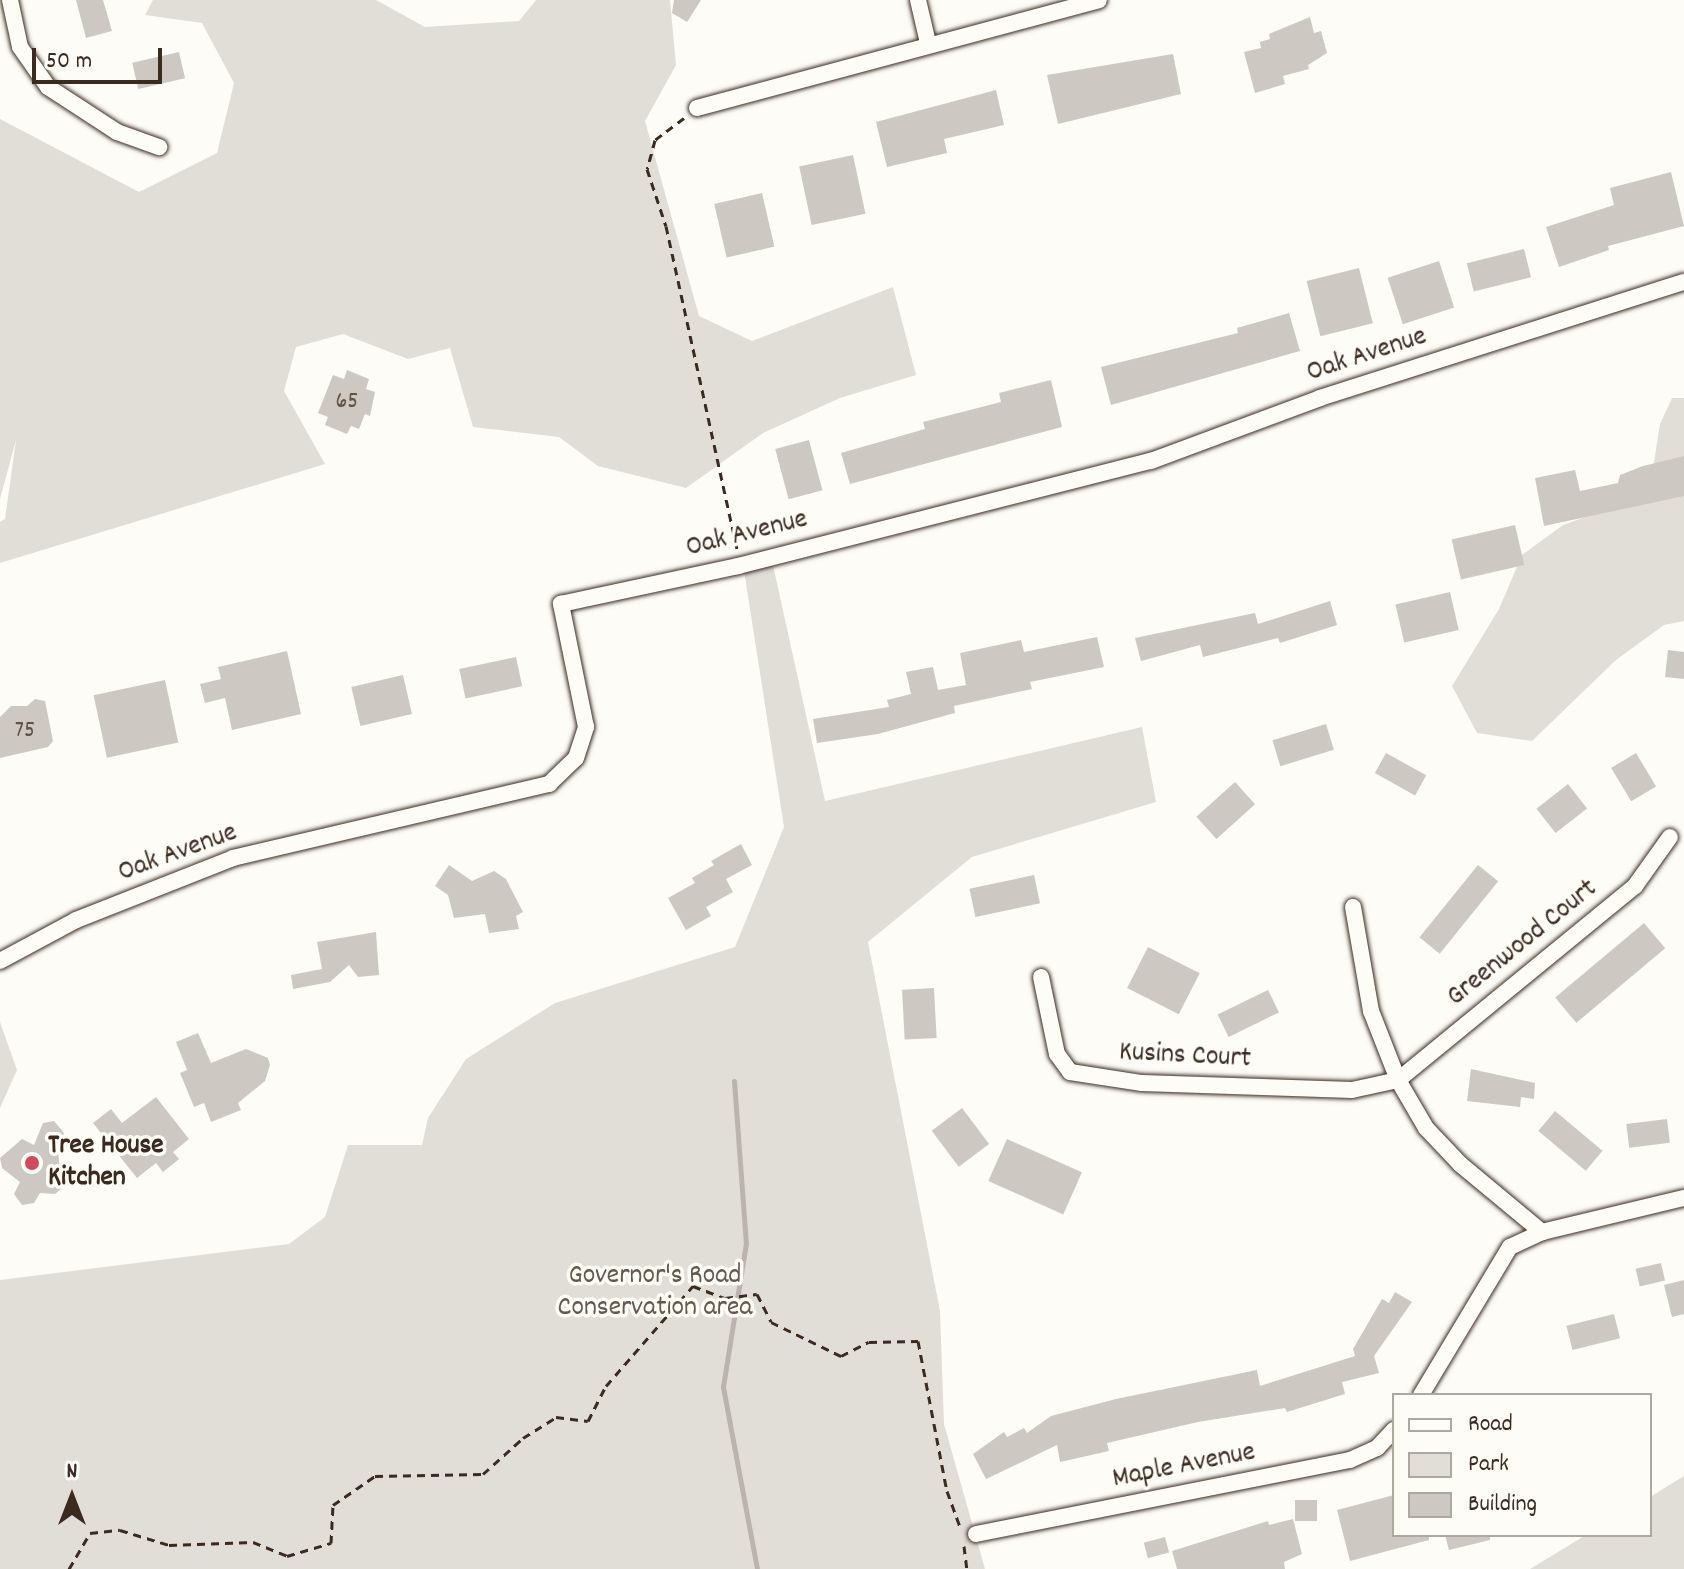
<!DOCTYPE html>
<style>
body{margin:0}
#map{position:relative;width:1684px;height:1569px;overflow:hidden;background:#fdfcf7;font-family:Dekko,sans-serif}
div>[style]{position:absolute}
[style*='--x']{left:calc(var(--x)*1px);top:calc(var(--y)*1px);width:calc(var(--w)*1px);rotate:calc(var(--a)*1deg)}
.green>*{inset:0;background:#e1ded7}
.stream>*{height:5px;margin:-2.5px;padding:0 2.5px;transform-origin:2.5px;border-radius:2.5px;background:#bbb4ad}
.building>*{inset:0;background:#cdc8c2;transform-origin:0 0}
.path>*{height:3px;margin-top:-1.5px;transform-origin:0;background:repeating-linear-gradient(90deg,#3b2a1e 0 8px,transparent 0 14px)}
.roads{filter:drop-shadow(0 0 2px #3b2a1e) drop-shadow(0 0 2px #3b2a1e)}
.street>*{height:16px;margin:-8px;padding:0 8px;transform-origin:8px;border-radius:8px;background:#fdfcf7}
.dots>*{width:22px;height:22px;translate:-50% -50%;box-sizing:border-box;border:4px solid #fdfcf7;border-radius:50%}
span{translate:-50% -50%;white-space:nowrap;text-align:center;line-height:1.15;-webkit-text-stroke:7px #fdfcf7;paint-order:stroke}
.number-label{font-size:24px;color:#605247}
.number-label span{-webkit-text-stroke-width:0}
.street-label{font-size:28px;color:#3b2a1e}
.poi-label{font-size:28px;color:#3b2a1e;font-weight:700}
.left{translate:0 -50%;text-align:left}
.park-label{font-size:28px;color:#64574c}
.legend{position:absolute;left:1392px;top:1393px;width:260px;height:144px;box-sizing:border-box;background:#fdfcf7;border:2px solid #afa8a0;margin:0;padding:10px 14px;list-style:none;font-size:24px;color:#3b2a1e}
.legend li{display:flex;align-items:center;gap:16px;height:40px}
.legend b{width:40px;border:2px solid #afa8a0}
.north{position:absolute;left:32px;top:1457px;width:80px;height:80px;-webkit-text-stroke:6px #fdfcf7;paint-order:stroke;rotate:0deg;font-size:22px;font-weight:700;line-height:32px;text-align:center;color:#3b2a1e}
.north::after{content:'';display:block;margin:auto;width:28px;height:36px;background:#3b2a1e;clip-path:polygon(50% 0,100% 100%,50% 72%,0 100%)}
.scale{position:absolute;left:32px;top:48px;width:130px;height:36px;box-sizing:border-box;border:4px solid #3b2a1e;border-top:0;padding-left:10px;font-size:24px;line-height:28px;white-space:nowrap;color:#3b2a1e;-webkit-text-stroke:6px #fdfcf7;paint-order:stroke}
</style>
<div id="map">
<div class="green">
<div style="clip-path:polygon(153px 0,376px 0,425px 27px,519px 21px,536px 0,670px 0,676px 65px,645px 121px,699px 316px,752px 341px,893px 287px,916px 375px,840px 398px,763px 433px,686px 488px,598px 466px,559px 437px,473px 427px,450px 348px,408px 359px,343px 334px,296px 347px,284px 391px,325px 464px,0 563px,0 522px,5px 519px,16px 440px,0 499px,0 119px,139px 192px,217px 153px,234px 83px,202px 23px,145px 15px)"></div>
<div style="clip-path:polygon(1672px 398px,1684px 398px,1684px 621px,1664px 625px,1616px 660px,1532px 741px,1477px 733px,1452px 686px,1499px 609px,1522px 555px,1563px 525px,1649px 494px,1660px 424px)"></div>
<div style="clip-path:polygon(771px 556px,825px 801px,1142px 727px,1156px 802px,972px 857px,868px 942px,940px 1311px,944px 1424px,985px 1569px,0 1569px,0 1280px,289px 1244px,325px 1217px,348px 1145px,422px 1145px,428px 1118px,466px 1059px,555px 1003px,735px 947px,784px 827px,743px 564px)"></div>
<div style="clip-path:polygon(0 1022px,17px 1070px,0 1108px)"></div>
<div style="clip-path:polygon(1684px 1476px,1684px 1569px,1530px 1569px,1586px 1535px,1650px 1535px,1650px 1497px)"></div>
</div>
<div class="stream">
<div style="--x:734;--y:1081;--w:162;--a:85.8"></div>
<div style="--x:746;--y:1243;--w:146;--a:99.1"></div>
<div style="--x:723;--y:1387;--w:185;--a:79.4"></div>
</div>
<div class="building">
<div style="clip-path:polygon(76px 0,103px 0,112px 31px,86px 38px)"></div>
<div style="clip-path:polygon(674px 0,701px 0,687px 22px,672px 13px)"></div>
<div style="clip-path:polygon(1310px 17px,1314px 33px,1321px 31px,1327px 53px,1308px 65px,1309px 69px,1283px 76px,1285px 84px,1255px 93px,1244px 52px,1261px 48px,1260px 42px,1270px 39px,1269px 34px)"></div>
<div style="left:179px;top:52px;width:27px;height:48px;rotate:77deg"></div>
<div style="clip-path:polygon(1173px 54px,1181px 94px,1058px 124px,1047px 75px)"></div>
<div style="clip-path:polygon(996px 90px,1004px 125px,944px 139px,947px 153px,887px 167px,876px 122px)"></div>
<div style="left:853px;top:155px;width:60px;height:55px;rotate:78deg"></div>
<div style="clip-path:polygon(1671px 172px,1684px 226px,1608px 246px,1609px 250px,1559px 267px,1546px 227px,1614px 205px,1610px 188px)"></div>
<div style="left:762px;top:193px;width:55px;height:49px;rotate:77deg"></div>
<div style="left:1524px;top:249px;width:29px;height:59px;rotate:76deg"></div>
<div style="left:1439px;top:261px;width:49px;height:54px;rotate:72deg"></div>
<div style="left:1359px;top:268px;width:57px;height:54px;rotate:76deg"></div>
<div style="clip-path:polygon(1289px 313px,1300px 351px,1111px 405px,1101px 367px,1238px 333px,1237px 328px)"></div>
<div style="clip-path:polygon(347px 370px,369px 379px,366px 389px,375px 392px,370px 416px,365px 414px,359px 429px,351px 426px,347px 434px,325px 425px,328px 417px,318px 413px,333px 375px,344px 379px)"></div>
<div style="clip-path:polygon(1051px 380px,1062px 427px,850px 484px,841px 453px,925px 429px,923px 422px,1001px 402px,999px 393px)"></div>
<div style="left:809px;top:440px;width:52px;height:35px;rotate:75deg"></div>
<div style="clip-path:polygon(1684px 456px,1684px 496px,1544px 526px,1535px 478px,1575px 470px,1580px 491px,1618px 483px,1620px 475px,1643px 466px)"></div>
<div style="left:1515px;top:525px;width:41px;height:65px;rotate:77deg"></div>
<div style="left:1450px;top:592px;width:39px;height:56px;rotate:77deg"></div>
<div style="clip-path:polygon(1330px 601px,1337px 625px,1280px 643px,1278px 638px,1203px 657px,1200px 645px,1141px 661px,1135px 638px,1255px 613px,1258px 624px)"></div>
<div style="clip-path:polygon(1097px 637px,1104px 667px,1030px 682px,1032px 689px,954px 706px,955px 713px,878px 734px,817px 743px,813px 719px,889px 707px,887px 700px,911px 694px,906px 672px,933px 667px,938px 690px,966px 685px,960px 653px,1021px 640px,1024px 652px)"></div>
<div style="clip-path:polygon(1668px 650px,1684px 652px,1684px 679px,1665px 677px)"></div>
<div style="clip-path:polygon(287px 651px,301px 714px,232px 730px,225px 698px,205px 703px,200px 684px,221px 679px,218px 667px)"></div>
<div style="left:516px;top:657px;width:30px;height:58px;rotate:78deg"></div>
<div style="left:403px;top:675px;width:40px;height:53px;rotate:77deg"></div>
<div style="left:165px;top:680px;width:64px;height:73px;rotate:78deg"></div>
<div style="clip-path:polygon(35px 699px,45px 701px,53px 741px,48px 747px,0 758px,0 717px,11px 706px,27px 706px)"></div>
<div style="left:1326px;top:724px;width:27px;height:56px;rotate:73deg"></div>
<div style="left:1386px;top:753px;width:46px;height:23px;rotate:29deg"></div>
<div style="left:1636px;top:753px;width:39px;height:29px;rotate:59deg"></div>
<div style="left:1235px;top:782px;width:30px;height:52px;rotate:48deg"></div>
<div style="left:1568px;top:784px;width:31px;height:40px;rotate:52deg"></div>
<div style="clip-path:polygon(741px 844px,752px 865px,726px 879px,733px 892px,706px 907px,711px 916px,686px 930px,668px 898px,695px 883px,692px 878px,714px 865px,711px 861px)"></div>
<div style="clip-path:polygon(449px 865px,472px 881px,494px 871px,506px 879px,523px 912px,516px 916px,519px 929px,489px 933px,485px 914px,454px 918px,448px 895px,435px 886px)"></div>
<div style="left:1478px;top:865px;width:26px;height:93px;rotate:39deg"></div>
<div style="left:1034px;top:875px;width:29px;height:66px;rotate:78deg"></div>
<div style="left:1644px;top:923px;width:33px;height:116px;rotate:50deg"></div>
<div style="clip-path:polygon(376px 932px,379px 975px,358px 977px,349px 965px,330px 982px,293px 989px,291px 975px,322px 969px,317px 942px)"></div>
<div style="left:1148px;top:947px;width:58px;height:46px;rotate:27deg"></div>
<div style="left:934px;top:988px;width:50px;height:32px;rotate:87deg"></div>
<div style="left:1268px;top:990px;width:25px;height:56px;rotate:64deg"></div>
<div style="clip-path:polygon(198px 1033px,211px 1063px,246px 1049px,268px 1058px,270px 1065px,265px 1081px,238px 1103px,241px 1110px,211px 1122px,204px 1103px,194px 1107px,180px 1073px,187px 1070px,176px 1042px)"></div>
<div style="clip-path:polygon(1471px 1069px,1535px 1083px,1534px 1099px,1521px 1097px,1520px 1107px,1467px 1101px)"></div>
<div style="clip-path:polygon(156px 1097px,189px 1139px,173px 1152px,179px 1159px,163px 1172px,156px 1163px,137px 1178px,93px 1123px,111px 1109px,122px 1123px)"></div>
<div style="left:962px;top:1108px;width:45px;height:38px;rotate:53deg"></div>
<div style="left:1555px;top:1111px;width:62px;height:26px;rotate:40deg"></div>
<div style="left:1667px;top:1119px;width:24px;height:41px;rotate:83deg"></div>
<div style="clip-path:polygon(54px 1121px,64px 1133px,58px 1147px,61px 1189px,55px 1194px,40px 1193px,34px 1203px,22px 1205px,14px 1194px,20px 1182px,2px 1168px,0 1158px,22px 1139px,34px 1145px,43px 1123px)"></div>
<div style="left:1007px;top:1139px;width:82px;height:46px;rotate:24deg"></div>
<div style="left:1661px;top:1263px;width:18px;height:26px;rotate:77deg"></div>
<div style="clip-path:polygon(1684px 1280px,1684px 1314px,1672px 1317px,1664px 1285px)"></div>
<div style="clip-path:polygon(1395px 1292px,1412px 1302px,1374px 1356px,1379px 1373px,1342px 1382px,1345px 1394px,1287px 1412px,1285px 1408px,1198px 1422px,1107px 1443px,1109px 1451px,1060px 1462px,1057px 1445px,986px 1479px,973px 1454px,1004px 1432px,1007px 1437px,1024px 1428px,1027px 1433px,1051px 1416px,1116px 1399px,1257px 1370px,1260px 1386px,1355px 1356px,1353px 1349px,1382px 1299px,1389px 1303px)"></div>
<div style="left:1614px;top:1314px;width:25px;height:49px;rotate:76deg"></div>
<div style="clip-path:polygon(1394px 1495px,1394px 1535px,1429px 1535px,1429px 1540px,1350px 1561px,1337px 1510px)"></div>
<div style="left:1317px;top:1500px;width:21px;height:22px;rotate:90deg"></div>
<div style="clip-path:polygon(1293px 1519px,1302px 1554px,1284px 1562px,1285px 1569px,1177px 1569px,1172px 1551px,1268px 1521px,1269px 1525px)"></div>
<div style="clip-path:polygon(1445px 1535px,1490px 1535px,1490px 1540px,1449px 1550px)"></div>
<div style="left:1165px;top:1537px;width:16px;height:22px;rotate:75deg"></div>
</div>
<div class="path">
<div style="--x:684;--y:118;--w:36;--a:143"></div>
<div style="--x:655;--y:140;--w:30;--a:105"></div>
<div style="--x:647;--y:169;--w:60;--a:71.6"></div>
<div style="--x:666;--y:226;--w:332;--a:77.6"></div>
<div style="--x:964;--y:1546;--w:23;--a:83"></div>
<div style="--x:69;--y:1569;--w:42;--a:-59.7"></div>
<div style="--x:90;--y:1533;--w:30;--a:-6"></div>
<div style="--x:120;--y:1530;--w:51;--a:17"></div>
<div style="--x:169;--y:1545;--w:84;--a:-2"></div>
<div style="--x:253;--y:1542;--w:37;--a:22"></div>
<div style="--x:287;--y:1556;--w:46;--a:-16.5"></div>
<div style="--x:331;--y:1543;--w:38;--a:-87"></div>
<div style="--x:333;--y:1505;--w:51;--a:-34.6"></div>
<div style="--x:375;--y:1476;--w:108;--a:-1.1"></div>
<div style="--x:483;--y:1474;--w:54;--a:-42"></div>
<div style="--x:523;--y:1438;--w:39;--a:-32"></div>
<div style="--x:556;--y:1417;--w:32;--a:7"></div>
<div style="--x:588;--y:1421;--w:39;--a:-63"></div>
<div style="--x:606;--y:1386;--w:133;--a:-49"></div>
<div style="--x:693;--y:1286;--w:34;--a:21"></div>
<div style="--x:725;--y:1298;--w:32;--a:-7"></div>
<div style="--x:757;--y:1294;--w:31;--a:63"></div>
<div style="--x:771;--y:1322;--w:78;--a:25.9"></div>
<div style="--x:841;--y:1356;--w:31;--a:-27"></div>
<div style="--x:869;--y:1342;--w:49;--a:-1.2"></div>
<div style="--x:918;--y:1341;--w:153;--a:79.1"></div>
<div style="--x:947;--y:1491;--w:38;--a:70"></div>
</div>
<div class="roads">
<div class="street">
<div style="--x:10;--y:0;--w:48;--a:78"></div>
<div style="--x:20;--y:47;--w:49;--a:55"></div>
<div style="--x:48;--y:87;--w:82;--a:33.1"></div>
<div style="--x:117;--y:132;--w:45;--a:19.7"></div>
<div style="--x:918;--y:0;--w:44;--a:76.9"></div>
<div style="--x:697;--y:108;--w:416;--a:-15"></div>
<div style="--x:1353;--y:907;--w:106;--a:80.2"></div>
<div style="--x:1371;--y:1011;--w:74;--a:68.6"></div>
<div style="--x:1398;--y:1080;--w:56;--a:59.7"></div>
<div style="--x:1426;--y:1128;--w:50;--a:46.6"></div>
<div style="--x:1460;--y:1164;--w:107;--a:39.7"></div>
<div style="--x:0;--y:961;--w:86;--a:-28.3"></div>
<div style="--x:76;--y:920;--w:169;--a:-21.5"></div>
<div style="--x:233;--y:858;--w:325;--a:-13.2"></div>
<div style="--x:549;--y:784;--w:37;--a:-44"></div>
<div style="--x:576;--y:758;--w:33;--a:-72"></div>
<div style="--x:586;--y:727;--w:126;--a:-101.5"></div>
<div style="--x:561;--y:604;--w:181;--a:-12.1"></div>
<div style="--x:738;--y:566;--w:426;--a:-14.3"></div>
<div style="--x:1151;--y:461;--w:180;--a:-20.4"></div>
<div style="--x:1320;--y:398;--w:382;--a:-17.7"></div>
<div style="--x:1041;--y:977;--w:79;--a:78.3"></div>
<div style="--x:1057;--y:1054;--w:22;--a:54"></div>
<div style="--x:1070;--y:1072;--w:73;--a:8.7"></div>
<div style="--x:1142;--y:1083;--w:210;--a:1.9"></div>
<div style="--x:1352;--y:1090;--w:47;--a:-12.3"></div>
<div style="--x:1398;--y:1080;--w:306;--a:-39.3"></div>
<div style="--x:1635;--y:886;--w:60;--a:-54.5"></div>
<div style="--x:1421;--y:1395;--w:173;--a:-59"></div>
<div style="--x:1510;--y:1247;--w:35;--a:-25"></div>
<div style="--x:1542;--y:1232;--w:146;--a:-13.5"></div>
<div style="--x:976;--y:1534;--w:381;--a:-11.2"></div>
<div style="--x:1350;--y:1460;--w:30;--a:-24"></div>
<div style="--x:1377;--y:1448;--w:25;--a:-47"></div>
</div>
</div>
<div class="dots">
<div style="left:32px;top:1163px;background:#d1495b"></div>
</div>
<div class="number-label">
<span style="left:347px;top:403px">65</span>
<span style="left:25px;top:732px">75</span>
</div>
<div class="street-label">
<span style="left:1367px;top:356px;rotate:-18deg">Oak Avenue</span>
<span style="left:747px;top:535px;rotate:-14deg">Oak Avenue</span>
<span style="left:178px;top:854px;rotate:-20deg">Oak Avenue</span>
<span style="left:1523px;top:944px;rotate:-39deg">Greenwood Court</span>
<span style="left:1185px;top:1057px;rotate:3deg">Kusins Court</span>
<span style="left:1184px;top:1467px;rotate:-11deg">Maple Avenue</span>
</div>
<div class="poi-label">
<span class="left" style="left:48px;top:1163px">Tree House<br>Kitchen</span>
</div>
<div class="park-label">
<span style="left:655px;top:1293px">Governor's Road<br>Conservation area</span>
</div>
<ul class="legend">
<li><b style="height:10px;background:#fdfcf7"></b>Road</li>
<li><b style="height:22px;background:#e1ded7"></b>Park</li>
<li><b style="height:22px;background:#cdc8c2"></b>Building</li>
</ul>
<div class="north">N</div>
<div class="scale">50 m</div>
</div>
